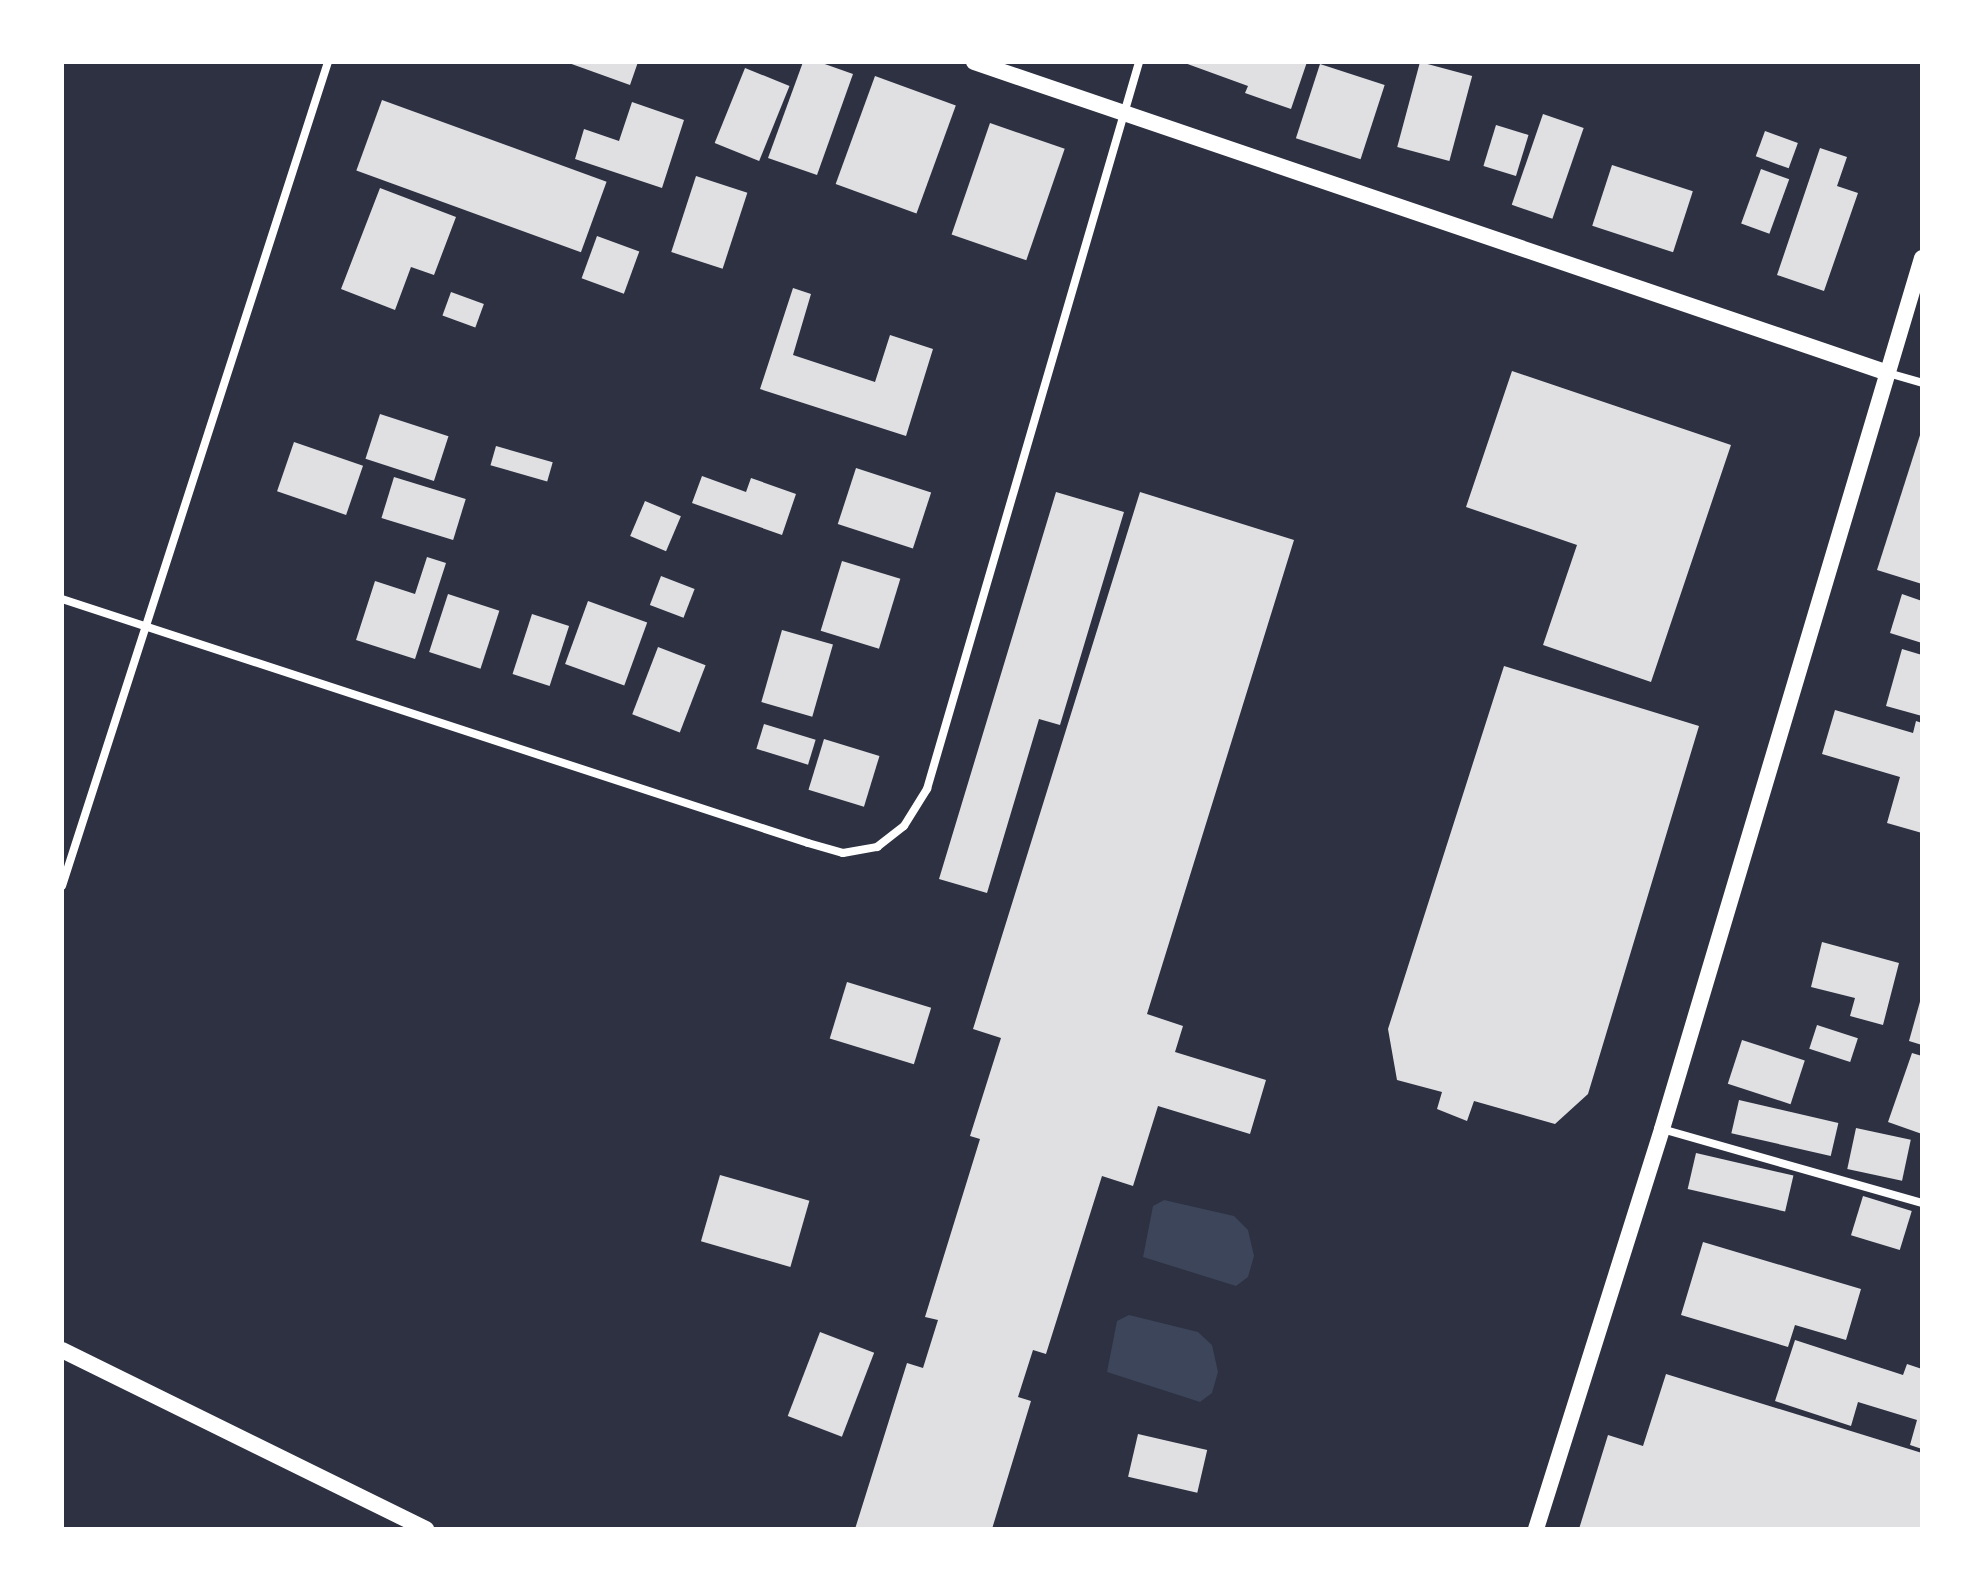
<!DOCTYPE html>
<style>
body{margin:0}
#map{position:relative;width:1984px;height:1591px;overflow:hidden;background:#2d3142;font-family:Mulish,sans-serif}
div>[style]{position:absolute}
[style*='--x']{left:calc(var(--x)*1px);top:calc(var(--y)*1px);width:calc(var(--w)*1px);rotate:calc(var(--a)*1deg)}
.green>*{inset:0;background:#3c4559}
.building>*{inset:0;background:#e0e0e3;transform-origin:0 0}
.minor>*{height:8px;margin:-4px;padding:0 4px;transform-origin:4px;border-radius:4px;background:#fff}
.secondary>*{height:16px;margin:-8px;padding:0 8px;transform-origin:8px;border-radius:8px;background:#fff}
span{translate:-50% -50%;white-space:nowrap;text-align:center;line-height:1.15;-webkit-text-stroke:8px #fff;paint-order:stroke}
.frame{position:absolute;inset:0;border:64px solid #fff;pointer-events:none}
</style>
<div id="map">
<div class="green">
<div style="clip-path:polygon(1164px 1200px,1234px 1216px,1248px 1230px,1254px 1256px,1248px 1277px,1236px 1286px,1143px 1257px,1153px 1206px)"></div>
<div style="clip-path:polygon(1129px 1315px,1198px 1332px,1212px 1345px,1218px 1372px,1212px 1393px,1200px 1402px,1107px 1372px,1117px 1321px)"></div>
</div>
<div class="building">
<div style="clip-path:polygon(566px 62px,638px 62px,630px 85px)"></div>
<div style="clip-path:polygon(803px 62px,819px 62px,853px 74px,817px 175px,768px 158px)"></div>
<div style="clip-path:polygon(1182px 62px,1307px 62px,1291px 109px,1245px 93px,1248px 86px)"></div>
<div style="left:1420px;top:62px;width:54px;height:88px;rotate:15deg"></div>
<div style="left:1320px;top:64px;width:68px;height:78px;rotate:18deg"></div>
<div style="left:745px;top:68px;width:48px;height:81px;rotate:22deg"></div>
<div style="left:875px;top:76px;width:86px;height:115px;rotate:20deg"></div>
<div style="left:382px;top:100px;width:239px;height:75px;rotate:20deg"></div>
<div style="clip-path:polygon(632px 102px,684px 120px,662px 188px,575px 159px,584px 129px,619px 141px)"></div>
<div style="left:1543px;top:114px;width:43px;height:96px;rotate:19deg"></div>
<div style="left:990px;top:123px;width:79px;height:118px;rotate:19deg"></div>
<div style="left:1496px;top:125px;width:34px;height:43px;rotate:17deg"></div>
<div style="left:1765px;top:131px;width:35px;height:27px;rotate:20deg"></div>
<div style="clip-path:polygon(1820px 148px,1847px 157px,1837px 186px,1858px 193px,1824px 291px,1777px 275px)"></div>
<div style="left:1612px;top:165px;width:85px;height:64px;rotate:18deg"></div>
<div style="left:1761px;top:169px;width:30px;height:58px;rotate:20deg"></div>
<div style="left:696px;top:176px;width:54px;height:80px;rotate:18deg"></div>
<div style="clip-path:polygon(380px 188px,456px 217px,434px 275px,411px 267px,395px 310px,341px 289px)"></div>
<div style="left:597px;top:236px;width:45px;height:45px;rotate:20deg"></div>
<div style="clip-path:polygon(793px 288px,811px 294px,793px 355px,875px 382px,890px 335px,933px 349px,906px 436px,760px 389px)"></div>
<div style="left:451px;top:292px;width:35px;height:25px;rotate:20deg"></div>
<div style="clip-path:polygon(1512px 371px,1731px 445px,1651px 682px,1543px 645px,1577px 545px,1466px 507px)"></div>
<div style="left:380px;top:414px;width:72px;height:47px;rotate:18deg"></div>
<div style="clip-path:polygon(1921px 432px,1922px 432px,1922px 584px,1877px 570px)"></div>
<div style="left:294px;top:442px;width:73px;height:52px;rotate:19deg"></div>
<div style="left:496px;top:446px;width:59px;height:20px;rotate:16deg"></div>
<div style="left:856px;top:468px;width:79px;height:59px;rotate:18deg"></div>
<div style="clip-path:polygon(702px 476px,746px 492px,751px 478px,796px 494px,782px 535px,692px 503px)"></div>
<div style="left:394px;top:477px;width:75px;height:43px;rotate:17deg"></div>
<div style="clip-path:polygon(1056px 492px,1124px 512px,1060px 725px,1039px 719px,987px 893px,939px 879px)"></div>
<div style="clip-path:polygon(1140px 492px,1294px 540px,1147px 1014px,1183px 1026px,1175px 1052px,1266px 1080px,1250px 1134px,1158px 1106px,1133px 1186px,1102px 1176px,1046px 1354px,1033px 1350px,1018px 1397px,1031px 1401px,992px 1529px,855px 1529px,907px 1363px,923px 1368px,938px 1320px,925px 1317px,980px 1139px,970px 1136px,1001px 1038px,973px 1029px)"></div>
<div style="left:645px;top:501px;width:39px;height:38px;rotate:23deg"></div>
<div style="clip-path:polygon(427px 557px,446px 563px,415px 659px,356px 640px,375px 581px,415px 594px)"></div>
<div style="left:842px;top:561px;width:61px;height:73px;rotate:17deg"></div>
<div style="left:661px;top:576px;width:36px;height:31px;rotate:21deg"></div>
<div style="left:448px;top:594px;width:54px;height:61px;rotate:18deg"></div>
<div style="clip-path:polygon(1902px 594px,1922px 601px,1922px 643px,1890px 633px)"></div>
<div style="left:588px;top:601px;width:63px;height:67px;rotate:20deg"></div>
<div style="left:532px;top:614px;width:39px;height:63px;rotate:18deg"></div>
<div style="left:782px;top:630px;width:53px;height:75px;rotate:16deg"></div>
<div style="left:658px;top:647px;width:51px;height:72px;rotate:21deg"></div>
<div style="clip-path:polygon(1902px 649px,1922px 655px,1922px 716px,1886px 706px)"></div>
<div style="clip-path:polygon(1504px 666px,1699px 726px,1588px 1094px,1555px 1124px,1474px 1101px,1467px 1121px,1437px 1109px,1442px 1092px,1397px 1080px,1388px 1029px)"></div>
<div style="clip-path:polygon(1835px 710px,1913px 733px,1916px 721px,1922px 723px,1922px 833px,1887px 823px,1900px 777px,1822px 754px)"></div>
<div style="left:764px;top:724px;width:54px;height:26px;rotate:17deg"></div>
<div style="left:824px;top:739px;width:58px;height:53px;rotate:17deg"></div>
<div style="clip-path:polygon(1822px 942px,1899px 963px,1883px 1025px,1850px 1016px,1855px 998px,1811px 987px)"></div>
<div style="left:847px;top:982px;width:88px;height:59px;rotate:17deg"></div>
<div style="clip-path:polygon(1921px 998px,1922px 999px,1922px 1045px,1909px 1041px)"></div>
<div style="left:1817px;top:1025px;width:43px;height:25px;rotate:18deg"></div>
<div style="left:1742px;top:1040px;width:66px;height:46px;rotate:18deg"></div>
<div style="clip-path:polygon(1912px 1053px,1922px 1056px,1922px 1134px,1888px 1122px)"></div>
<div style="left:1739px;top:1100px;width:102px;height:34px;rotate:13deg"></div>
<div style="left:1856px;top:1128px;width:56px;height:42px;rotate:12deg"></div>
<div style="left:1696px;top:1153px;width:100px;height:37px;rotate:13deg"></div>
<div style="left:720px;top:1175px;width:93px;height:69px;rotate:16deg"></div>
<div style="left:1863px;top:1196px;width:51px;height:41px;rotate:17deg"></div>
<div style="clip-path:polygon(1703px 1242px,1861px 1289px,1846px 1340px,1795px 1325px,1788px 1347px,1681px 1315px)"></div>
<div style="left:820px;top:1332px;width:58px;height:90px;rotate:21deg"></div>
<div style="clip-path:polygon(1795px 1340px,1903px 1375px,1907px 1364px,1922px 1369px,1922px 1449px,1910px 1445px,1917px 1420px,1858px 1402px,1851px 1426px,1775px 1401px)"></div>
<div style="clip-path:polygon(1666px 1374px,1922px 1453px,1922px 1529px,1579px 1529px,1608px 1435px,1643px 1446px)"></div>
<div style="left:1138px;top:1434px;width:71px;height:44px;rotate:13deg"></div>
</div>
<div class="minor">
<div style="--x:1888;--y:373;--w:35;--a:16"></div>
<div style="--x:62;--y:599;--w:785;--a:18.11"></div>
<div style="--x:808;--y:843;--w:36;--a:16"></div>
<div style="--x:843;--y:853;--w:35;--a:-10"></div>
<div style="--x:877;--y:847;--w:34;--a:-38"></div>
<div style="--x:904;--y:826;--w:44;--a:-58.1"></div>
<div style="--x:927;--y:789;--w:757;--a:-73.74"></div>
<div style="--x:62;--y:886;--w:866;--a:-72.11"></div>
<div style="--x:1662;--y:1129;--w:270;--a:15.9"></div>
</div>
<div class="secondary">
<div style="--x:974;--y:62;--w:965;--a:18.79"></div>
<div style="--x:62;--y:1350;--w:406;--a:26.2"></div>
<div style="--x:1536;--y:1529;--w:419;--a:-72.5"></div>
<div style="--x:1662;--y:1129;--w:909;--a:-73.38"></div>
</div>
<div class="frame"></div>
</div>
